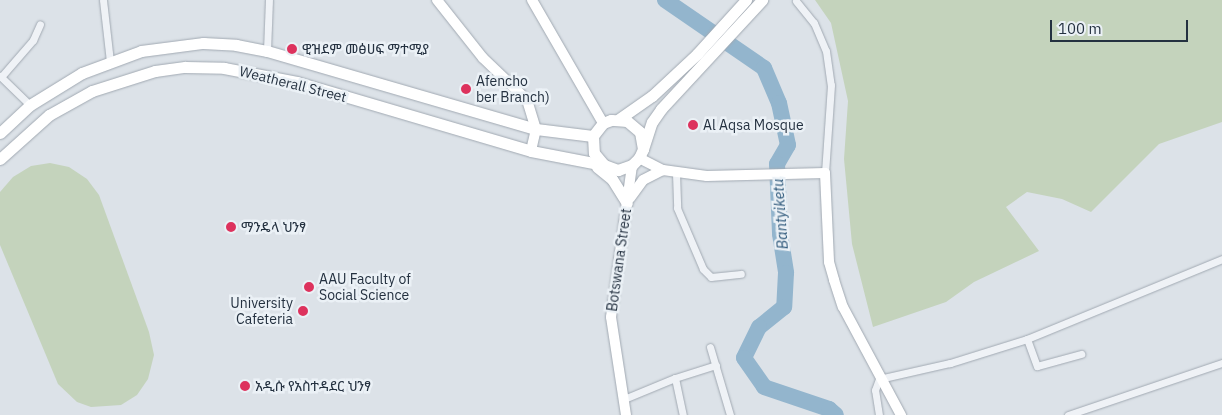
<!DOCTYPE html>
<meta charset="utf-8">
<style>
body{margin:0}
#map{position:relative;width:1222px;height:415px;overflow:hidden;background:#dce2e8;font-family:"IBM Plex Sans","Noto Sans Ethiopic",sans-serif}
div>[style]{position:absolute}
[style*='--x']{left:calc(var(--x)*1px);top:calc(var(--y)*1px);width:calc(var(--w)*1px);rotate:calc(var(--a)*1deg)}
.green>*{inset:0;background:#c4d3bc}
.river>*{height:16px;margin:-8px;padding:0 8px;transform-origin:8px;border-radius:8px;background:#93b5cd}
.roads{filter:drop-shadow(0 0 1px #a1a9b2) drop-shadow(0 0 1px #a1a9b2)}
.minor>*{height:7px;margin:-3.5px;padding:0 3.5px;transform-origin:3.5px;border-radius:3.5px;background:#eff2f6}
.secondary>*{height:10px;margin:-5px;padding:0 5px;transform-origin:5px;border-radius:5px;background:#fff}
.primary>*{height:11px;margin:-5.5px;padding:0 5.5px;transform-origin:5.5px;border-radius:5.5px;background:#fff}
.dots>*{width:14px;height:14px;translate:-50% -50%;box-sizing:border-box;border:2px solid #ebf1f6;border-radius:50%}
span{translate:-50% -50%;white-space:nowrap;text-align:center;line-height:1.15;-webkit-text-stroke:5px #ebf1f6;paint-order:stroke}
.poi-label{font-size:14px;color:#243140}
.left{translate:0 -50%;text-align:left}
.right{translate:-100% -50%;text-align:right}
.street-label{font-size:14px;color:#243140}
.water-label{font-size:15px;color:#2a5578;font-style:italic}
.scale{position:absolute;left:1050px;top:20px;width:138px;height:22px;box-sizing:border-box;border:2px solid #243140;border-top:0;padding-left:6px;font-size:15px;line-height:18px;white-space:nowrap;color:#243140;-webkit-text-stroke:4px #ebf1f6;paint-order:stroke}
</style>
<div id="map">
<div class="green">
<div style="clip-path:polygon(815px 0,1222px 0,1222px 122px,1159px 144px,1091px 212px,1062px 199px,1027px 192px,1006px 207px,1039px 251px,974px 282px,946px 302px,873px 327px,852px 244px,844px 159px,848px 101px,831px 23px)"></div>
<div style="clip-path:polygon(50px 163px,69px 167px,87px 179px,99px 195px,149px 332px,154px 355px,148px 379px,137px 395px,121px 405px,91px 407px,77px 402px,58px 384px,0 245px,0 192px,13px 177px,31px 166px)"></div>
</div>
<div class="river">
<div style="--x:665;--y:0;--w:120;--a:34.5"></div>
<div style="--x:764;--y:68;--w:38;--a:67"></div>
<div style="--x:779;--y:103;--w:43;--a:77.9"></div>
<div style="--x:788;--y:145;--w:22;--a:120"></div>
<div style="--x:777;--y:164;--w:70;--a:87.5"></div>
<div style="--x:780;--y:234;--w:39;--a:81"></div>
<div style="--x:786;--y:273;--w:34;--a:93"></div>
<div style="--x:784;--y:307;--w:32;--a:141"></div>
<div style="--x:759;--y:327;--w:34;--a:116"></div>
<div style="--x:744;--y:358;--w:35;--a:55"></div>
<div style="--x:764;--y:387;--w:69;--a:18.7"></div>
<div style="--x:829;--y:409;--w:9;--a:41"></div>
</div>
<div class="roads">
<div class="minor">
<div style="--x:103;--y:0;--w:61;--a:83.5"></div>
<div style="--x:796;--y:1;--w:28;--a:51"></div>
<div style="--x:814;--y:23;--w:30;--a:67"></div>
<div style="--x:826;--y:51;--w:34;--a:82"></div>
<div style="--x:831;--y:85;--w:88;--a:93.9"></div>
<div style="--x:267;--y:51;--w:51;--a:-87.8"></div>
<div style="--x:0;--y:76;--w:42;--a:44"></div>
<div style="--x:1;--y:77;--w:49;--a:-49.1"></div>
<div style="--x:33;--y:40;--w:17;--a:-66"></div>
<div style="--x:676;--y:173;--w:35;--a:88"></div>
<div style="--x:677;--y:208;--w:66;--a:66.9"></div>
<div style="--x:703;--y:269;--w:11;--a:45"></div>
<div style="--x:711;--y:277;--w:30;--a:-6"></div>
<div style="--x:1027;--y:339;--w:29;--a:70"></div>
<div style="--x:1037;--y:366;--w:46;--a:-15.3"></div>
<div style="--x:710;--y:347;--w:71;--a:73.6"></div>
<div style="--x:675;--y:378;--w:43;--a:-17.6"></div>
<div style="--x:624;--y:399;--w:55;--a:-22.4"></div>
<div style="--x:675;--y:378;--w:38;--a:78"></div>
<div style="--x:879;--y:415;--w:25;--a:-99"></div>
<div style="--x:875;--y:390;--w:12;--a:-70"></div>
<div style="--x:879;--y:379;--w:73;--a:-12.7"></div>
<div style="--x:950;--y:363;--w:81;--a:-17.3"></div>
<div style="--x:1027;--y:339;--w:211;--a:-22.3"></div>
<div style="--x:1068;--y:415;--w:163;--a:-18.7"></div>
</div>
<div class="secondary">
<div style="--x:437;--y:0;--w:74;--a:51.6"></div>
<div style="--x:483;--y:58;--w:61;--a:43.7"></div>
<div style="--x:527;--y:100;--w:30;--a:73"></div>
<div style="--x:536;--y:129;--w:23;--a:103"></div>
<div style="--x:532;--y:0;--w:142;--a:60"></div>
<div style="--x:639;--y:158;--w:27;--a:27"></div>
<div style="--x:663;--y:170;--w:44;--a:7.8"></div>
<div style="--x:707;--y:176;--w:118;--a:-1.5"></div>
<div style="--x:825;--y:173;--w:89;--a:87.4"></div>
<div style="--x:829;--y:262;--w:19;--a:74"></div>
<div style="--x:834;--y:280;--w:28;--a:72"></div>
<div style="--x:843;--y:307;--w:123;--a:61.8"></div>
<div style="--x:630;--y:198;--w:22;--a:-54"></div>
<div style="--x:643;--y:180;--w:22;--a:-27"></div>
<div style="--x:626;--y:415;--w:99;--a:-98.7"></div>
<div style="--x:611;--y:317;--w:153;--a:-82.1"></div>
</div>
<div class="primary">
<div style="--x:619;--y:119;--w:40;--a:-34.9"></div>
<div style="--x:652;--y:96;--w:62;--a:-43"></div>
<div style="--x:697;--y:54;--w:73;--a:-47.8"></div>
<div style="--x:0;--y:133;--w:41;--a:-43"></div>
<div style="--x:30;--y:105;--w:61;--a:-31.6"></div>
<div style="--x:82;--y:73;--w:63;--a:-20.4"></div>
<div style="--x:141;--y:51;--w:63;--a:-7.4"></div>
<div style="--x:203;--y:43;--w:33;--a:3"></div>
<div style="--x:236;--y:45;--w:32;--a:11"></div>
<div style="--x:267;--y:51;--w:280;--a:16.2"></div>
<div style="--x:536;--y:129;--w:57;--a:7"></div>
<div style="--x:643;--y:149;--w:17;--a:-100"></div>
<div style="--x:640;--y:132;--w:17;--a:-140"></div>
<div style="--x:627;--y:121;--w:16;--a:-176"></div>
<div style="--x:611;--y:120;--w:9;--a:159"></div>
<div style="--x:603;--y:123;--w:16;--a:128"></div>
<div style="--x:593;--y:136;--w:17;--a:87"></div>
<div style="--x:594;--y:153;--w:16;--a:50"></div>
<div style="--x:604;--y:165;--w:15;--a:20"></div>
<div style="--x:618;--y:170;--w:15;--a:-20"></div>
<div style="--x:632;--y:165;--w:10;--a:-45"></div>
<div style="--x:639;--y:158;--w:10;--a:-66"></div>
<div style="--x:643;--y:149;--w:28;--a:-72"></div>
<div style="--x:652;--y:122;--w:16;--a:-55"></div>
<div style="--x:661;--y:109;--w:149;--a:-47.2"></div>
<div style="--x:0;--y:159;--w:66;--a:-41.9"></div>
<div style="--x:49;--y:115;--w:49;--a:-29.2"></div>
<div style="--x:92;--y:91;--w:66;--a:-17.6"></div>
<div style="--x:155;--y:71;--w:30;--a:-8"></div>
<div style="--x:185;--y:67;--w:39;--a:1"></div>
<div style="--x:224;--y:68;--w:74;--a:10.9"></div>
<div style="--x:297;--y:82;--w:244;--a:16.4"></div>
<div style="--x:531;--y:151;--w:74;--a:10.9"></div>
<div style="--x:597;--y:167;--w:19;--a:39"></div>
<div style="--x:612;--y:179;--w:28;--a:58"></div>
</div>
</div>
<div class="dots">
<div style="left:292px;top:49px;background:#dd325d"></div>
<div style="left:466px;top:89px;background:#dd325d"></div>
<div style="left:693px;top:125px;background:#dd325d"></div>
<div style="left:231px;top:227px;background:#dd325d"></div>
<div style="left:309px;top:287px;background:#dd325d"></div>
<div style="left:303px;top:311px;background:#dd325d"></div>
<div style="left:245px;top:386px;background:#dd325d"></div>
</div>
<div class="poi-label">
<span class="left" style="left:302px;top:49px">ዊዝደም መፅሀፍ ማተሚያ</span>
<span class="left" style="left:476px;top:89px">Afencho<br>ber Branch)</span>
<span class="left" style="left:703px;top:125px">Al Aqsa Mosque</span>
<span class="left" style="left:241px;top:227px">ማንዴላ ህንፃ</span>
<span class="left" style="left:319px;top:287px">AAU Faculty of<br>Social Science</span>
<span class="right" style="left:293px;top:311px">University<br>Cafeteria</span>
<span class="left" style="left:255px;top:386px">አዲሱ የአስተዳደር ህንፃ</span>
</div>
<div class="street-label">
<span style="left:293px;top:84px;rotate:14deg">Weatherall Street</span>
<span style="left:619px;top:260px;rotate:-82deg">Botswana Street</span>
</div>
<div class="water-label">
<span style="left:780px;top:214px;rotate:-94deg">Bantyiketu</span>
</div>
<div class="scale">100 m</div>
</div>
